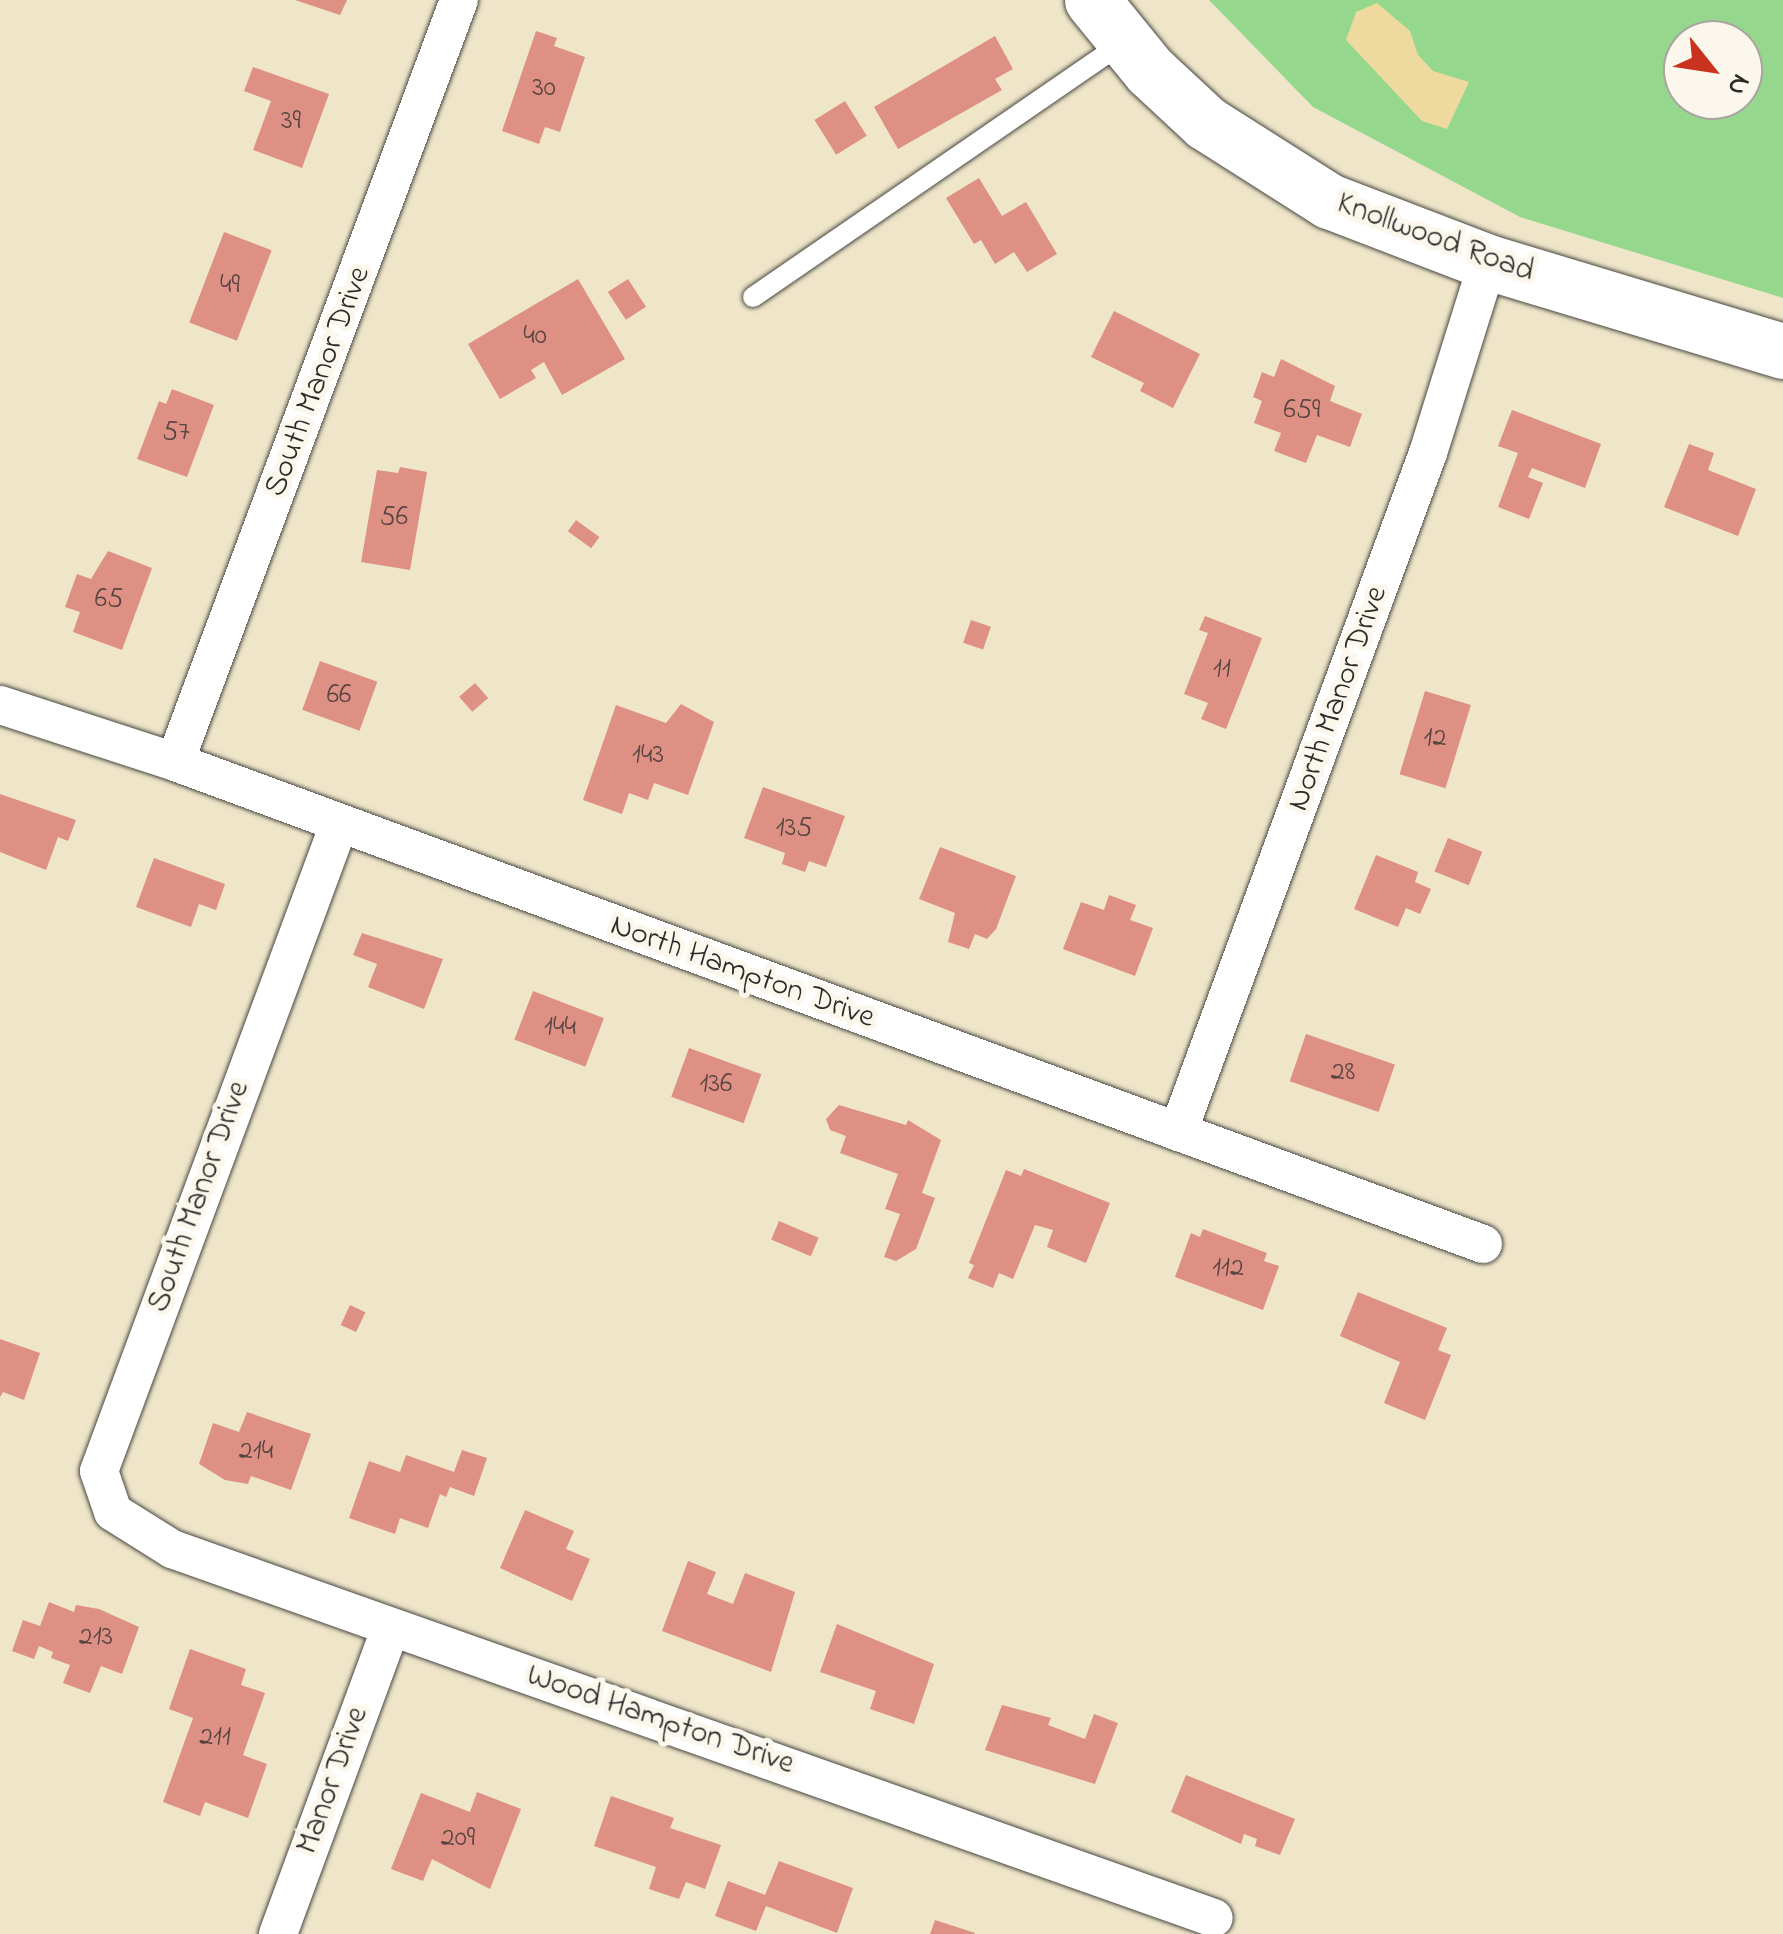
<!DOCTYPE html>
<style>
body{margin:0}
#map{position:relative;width:1783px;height:1934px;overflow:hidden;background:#efe6c9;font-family:"Indie Flower",sans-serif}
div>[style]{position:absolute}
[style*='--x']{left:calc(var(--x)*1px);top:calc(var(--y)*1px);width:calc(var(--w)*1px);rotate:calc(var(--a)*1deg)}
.green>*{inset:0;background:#96d78e}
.sand>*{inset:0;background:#eeda9e}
.building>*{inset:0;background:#dd9083;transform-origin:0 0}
.roads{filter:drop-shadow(0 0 2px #484743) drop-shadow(0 0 2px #484743)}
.service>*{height:20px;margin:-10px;padding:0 10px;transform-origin:10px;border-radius:10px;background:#fff}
.minor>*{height:38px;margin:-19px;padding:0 19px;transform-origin:19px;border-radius:19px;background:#fff}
.secondary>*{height:55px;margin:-27.5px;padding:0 27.5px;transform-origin:27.5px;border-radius:27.5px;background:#fff}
span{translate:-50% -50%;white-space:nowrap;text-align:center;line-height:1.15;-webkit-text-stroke:10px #fbf7ec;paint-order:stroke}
.number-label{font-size:28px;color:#584441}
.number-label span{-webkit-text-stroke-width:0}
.street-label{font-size:32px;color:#2b2b2b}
.north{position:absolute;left:1663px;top:20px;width:100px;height:100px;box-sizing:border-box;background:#fbf7ec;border:2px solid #a8a59f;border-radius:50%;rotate:120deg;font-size:28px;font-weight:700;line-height:40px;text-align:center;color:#2b2b2b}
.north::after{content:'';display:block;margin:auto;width:35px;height:45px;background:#c8321e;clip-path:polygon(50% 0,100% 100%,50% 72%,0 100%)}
</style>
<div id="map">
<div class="green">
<div style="clip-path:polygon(evenodd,1209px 0,1783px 0,1783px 298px,1520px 217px,1313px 107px,1209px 0,1683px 40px,1743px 40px,1743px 100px,1683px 100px,1683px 40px)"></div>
</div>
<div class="sand">
<div style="clip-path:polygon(1377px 3px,1410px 31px,1418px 55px,1433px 71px,1469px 82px,1447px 129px,1422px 121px,1346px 40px,1356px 12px)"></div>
</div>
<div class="building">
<div style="clip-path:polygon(295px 0,347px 0,340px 15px)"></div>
<div style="clip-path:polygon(536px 31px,557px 38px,554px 46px,585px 57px,560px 132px,545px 127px,539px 144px,502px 131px)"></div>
<div style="clip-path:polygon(995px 36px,1013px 69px,995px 79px,1002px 90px,898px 149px,874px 107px)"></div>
<div style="clip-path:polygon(253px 67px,329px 94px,302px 168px,253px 150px,271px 101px,244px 91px)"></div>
<div style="left:845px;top:101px;width:41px;height:36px;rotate:58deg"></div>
<div style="clip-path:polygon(979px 178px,1002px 216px,1026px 202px,1057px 254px,1027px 272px,1014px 252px,995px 264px,981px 240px,974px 244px,946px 198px)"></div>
<div style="left:224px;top:232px;width:51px;height:97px;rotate:21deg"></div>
<div style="clip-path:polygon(578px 279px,625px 359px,562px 395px,544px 362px,531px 370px,536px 378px,500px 399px,468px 344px)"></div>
<div style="left:628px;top:279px;width:33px;height:24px;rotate:57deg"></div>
<div style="clip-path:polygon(1114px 311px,1200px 354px,1173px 408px,1140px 391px,1144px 383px,1091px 357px)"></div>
<div style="clip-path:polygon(1281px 359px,1335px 386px,1330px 401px,1362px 414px,1350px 447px,1317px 435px,1306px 463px,1274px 451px,1281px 433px,1254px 423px,1262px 401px,1253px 397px,1262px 372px,1274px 377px)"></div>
<div style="clip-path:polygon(172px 389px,214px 405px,187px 477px,137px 459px,159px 401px,166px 404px)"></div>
<div style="clip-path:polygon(1512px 410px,1601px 444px,1585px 488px,1532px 468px,1528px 477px,1543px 483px,1529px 519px,1498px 507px,1518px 453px,1498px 446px)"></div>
<div style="clip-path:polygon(1689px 444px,1714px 453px,1708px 470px,1756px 489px,1738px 536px,1664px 507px)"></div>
<div style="clip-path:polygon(400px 467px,427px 472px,410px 570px,361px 562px,377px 470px,398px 473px)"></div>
<div style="left:576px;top:520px;width:29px;height:14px;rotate:36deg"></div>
<div style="clip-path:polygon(108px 551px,152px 568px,122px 650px,73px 632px,80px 612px,65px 607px,77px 574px,91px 579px)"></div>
<div style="clip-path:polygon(1205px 616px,1262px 638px,1226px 729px,1201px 719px,1208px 703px,1184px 694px,1208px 633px,1199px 630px)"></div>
<div style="left:971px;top:620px;width:21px;height:24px;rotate:19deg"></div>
<div style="left:320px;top:661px;width:61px;height:52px;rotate:20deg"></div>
<div style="left:475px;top:683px;width:20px;height:21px;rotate:49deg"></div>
<div style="left:1425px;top:691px;width:48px;height:87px;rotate:17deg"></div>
<div style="clip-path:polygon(681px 704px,714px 722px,688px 795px,654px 783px,648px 800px,629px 793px,622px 814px,583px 800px,616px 705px,666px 723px)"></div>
<div style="clip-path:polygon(763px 787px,845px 816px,826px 867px,809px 861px,805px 872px,782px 864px,785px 853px,744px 838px)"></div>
<div style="clip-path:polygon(0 794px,76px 820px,68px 841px,58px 837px,46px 870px,0 852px)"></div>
<div style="left:1448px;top:838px;width:37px;height:36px;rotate:22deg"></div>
<div style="clip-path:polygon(940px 847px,1016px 876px,996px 929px,987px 939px,975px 934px,969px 949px,948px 942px,955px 913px,919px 899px)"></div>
<div style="clip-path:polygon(1376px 855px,1418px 872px,1415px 882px,1431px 889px,1420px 914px,1406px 908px,1398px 927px,1354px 909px)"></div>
<div style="clip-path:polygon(154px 858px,225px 884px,216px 910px,199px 904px,191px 927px,136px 907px)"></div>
<div style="clip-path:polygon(1109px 895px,1136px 905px,1130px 920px,1153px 928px,1135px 976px,1063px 949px,1081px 902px,1104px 910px)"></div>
<div style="clip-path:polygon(362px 933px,443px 959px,424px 1009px,368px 987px,377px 964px,353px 955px)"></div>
<div style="left:533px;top:991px;width:76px;height:52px;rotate:21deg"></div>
<div style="left:1306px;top:1034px;width:94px;height:50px;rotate:19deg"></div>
<div style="left:689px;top:1048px;width:77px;height:52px;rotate:20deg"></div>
<div style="clip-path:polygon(839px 1105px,906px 1125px,908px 1120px,941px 1140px,922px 1193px,935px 1198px,916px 1249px,896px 1261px,884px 1257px,900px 1214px,885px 1209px,898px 1174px,840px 1153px,846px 1136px,830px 1130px,826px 1119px)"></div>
<div style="clip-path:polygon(1024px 1169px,1110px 1203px,1086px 1263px,1047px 1247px,1053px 1230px,1035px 1225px,1013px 1279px,999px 1273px,993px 1288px,968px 1278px,974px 1265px,969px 1263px,1006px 1170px,1021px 1176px)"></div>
<div style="left:779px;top:1221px;width:43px;height:20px;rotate:23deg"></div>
<div style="clip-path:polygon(1203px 1229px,1267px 1253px,1264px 1261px,1279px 1266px,1263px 1310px,1175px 1277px,1191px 1233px,1200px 1237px)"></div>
<div style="clip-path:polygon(1358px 1292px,1447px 1328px,1438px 1350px,1451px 1355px,1425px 1420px,1384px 1403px,1400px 1362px,1340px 1336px)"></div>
<div style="left:350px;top:1305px;width:17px;height:22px;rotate:25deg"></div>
<div style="clip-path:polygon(0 1339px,40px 1353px,24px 1400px,3px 1392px,0 1397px)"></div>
<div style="clip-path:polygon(247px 1412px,311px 1434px,291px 1490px,251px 1476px,248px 1484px,225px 1480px,199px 1464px,213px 1423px,239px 1432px)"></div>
<div style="clip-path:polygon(462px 1450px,487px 1458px,474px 1496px,450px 1487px,446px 1497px,440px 1494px,428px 1528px,400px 1518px,395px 1534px,349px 1518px,369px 1461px,400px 1472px,406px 1455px,454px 1472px)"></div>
<div style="clip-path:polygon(525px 1510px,574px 1531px,566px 1549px,590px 1559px,572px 1601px,500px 1568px)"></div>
<div style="clip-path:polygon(688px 1561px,716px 1572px,707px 1594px,733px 1604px,745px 1573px,795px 1592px,771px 1672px,662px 1631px)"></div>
<div style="clip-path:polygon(49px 1602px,74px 1612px,76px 1605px,99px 1609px,139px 1627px,122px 1674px,101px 1666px,90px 1693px,63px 1683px,70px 1665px,51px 1658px,53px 1652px,39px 1646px,34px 1659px,12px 1651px,23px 1620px,40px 1626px)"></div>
<div style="clip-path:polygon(837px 1624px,934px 1664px,914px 1724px,870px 1709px,876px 1691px,820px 1672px)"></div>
<div style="clip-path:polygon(190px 1649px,246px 1669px,241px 1685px,265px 1693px,243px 1755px,267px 1764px,248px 1818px,205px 1802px,200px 1816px,163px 1802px,193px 1718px,169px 1709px)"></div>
<div style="clip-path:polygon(1002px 1705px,1051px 1718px,1048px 1725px,1085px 1739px,1094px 1714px,1118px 1723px,1095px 1784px,985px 1750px)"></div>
<div style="clip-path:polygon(1186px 1775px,1295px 1819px,1280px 1855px,1255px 1846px,1257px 1839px,1244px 1834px,1241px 1844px,1171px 1812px)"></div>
<div style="clip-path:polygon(477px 1792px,521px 1809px,490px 1889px,432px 1859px,423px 1881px,391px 1869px,421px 1793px,470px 1812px)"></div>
<div style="clip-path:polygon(611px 1796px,674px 1818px,670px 1828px,721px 1845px,705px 1889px,686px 1882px,679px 1899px,649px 1889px,656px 1867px,594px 1846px)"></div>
<div style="clip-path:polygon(779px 1861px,853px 1888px,837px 1933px,766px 1906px,756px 1931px,715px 1916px,728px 1881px,765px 1895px)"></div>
<div style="clip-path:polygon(935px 1920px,975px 1933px,974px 1934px,930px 1934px)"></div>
</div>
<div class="roads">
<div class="service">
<div style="--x:753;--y:297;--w:448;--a:-34.5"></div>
</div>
<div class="minor">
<div style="--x:0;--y:705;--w:184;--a:18"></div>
<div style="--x:175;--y:762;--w:1394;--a:20.23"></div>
<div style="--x:175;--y:762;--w:813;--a:-69.56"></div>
<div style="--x:338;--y:827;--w:687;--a:110.36"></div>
<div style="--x:99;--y:1471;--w:43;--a:71.1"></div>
<div style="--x:113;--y:1512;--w:70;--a:32.1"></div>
<div style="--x:172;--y:1549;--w:1105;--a:19.5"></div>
<div style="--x:1178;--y:1132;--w:724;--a:-69.79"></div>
<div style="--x:1428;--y:453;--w:200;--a:-72.6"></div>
<div style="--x:278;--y:1934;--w:325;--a:-69.8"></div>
</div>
<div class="secondary">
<div style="--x:1092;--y:0;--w:92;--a:50.8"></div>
<div style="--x:1150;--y:71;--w:76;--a:42.9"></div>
<div style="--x:1206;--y:123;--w:146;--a:32.4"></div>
<div style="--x:1329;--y:201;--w:170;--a:21"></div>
<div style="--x:1488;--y:262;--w:308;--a:16.8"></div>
</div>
</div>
<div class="number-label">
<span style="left:544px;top:89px">30</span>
<span style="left:291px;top:122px">39</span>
<span style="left:230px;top:286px">49</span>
<span style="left:535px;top:337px">40</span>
<span style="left:1302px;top:411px">659</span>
<span style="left:176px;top:433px">57</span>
<span style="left:394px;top:518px">56</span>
<span style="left:109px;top:600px">65</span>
<span style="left:1222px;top:670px">11</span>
<span style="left:339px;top:696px">66</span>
<span style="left:1435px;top:739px">12</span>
<span style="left:648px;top:756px">143</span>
<span style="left:794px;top:829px">135</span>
<span style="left:560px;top:1028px">144</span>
<span style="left:1343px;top:1073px">28</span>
<span style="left:716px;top:1085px">136</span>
<span style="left:1228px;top:1269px">112</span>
<span style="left:256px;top:1452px">214</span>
<span style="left:96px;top:1638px">213</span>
<span style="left:215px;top:1738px">211</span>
<span style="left:458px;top:1839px">209</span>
</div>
<div class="street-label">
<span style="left:1435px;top:239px;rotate:20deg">Knollwood Road</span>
<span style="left:319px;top:382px;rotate:-69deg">South Manor Drive</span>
<span style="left:1339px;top:699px;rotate:-70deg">North Manor Drive</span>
<span style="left:742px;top:973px;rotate:20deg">North Hampton Drive</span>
<span style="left:200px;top:1197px;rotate:-70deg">South Manor Drive</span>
<span style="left:660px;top:1721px;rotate:19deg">Wood Hampton Drive</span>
<span style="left:334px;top:1781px;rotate:-70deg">Manor Drive</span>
</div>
<div class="north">N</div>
</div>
